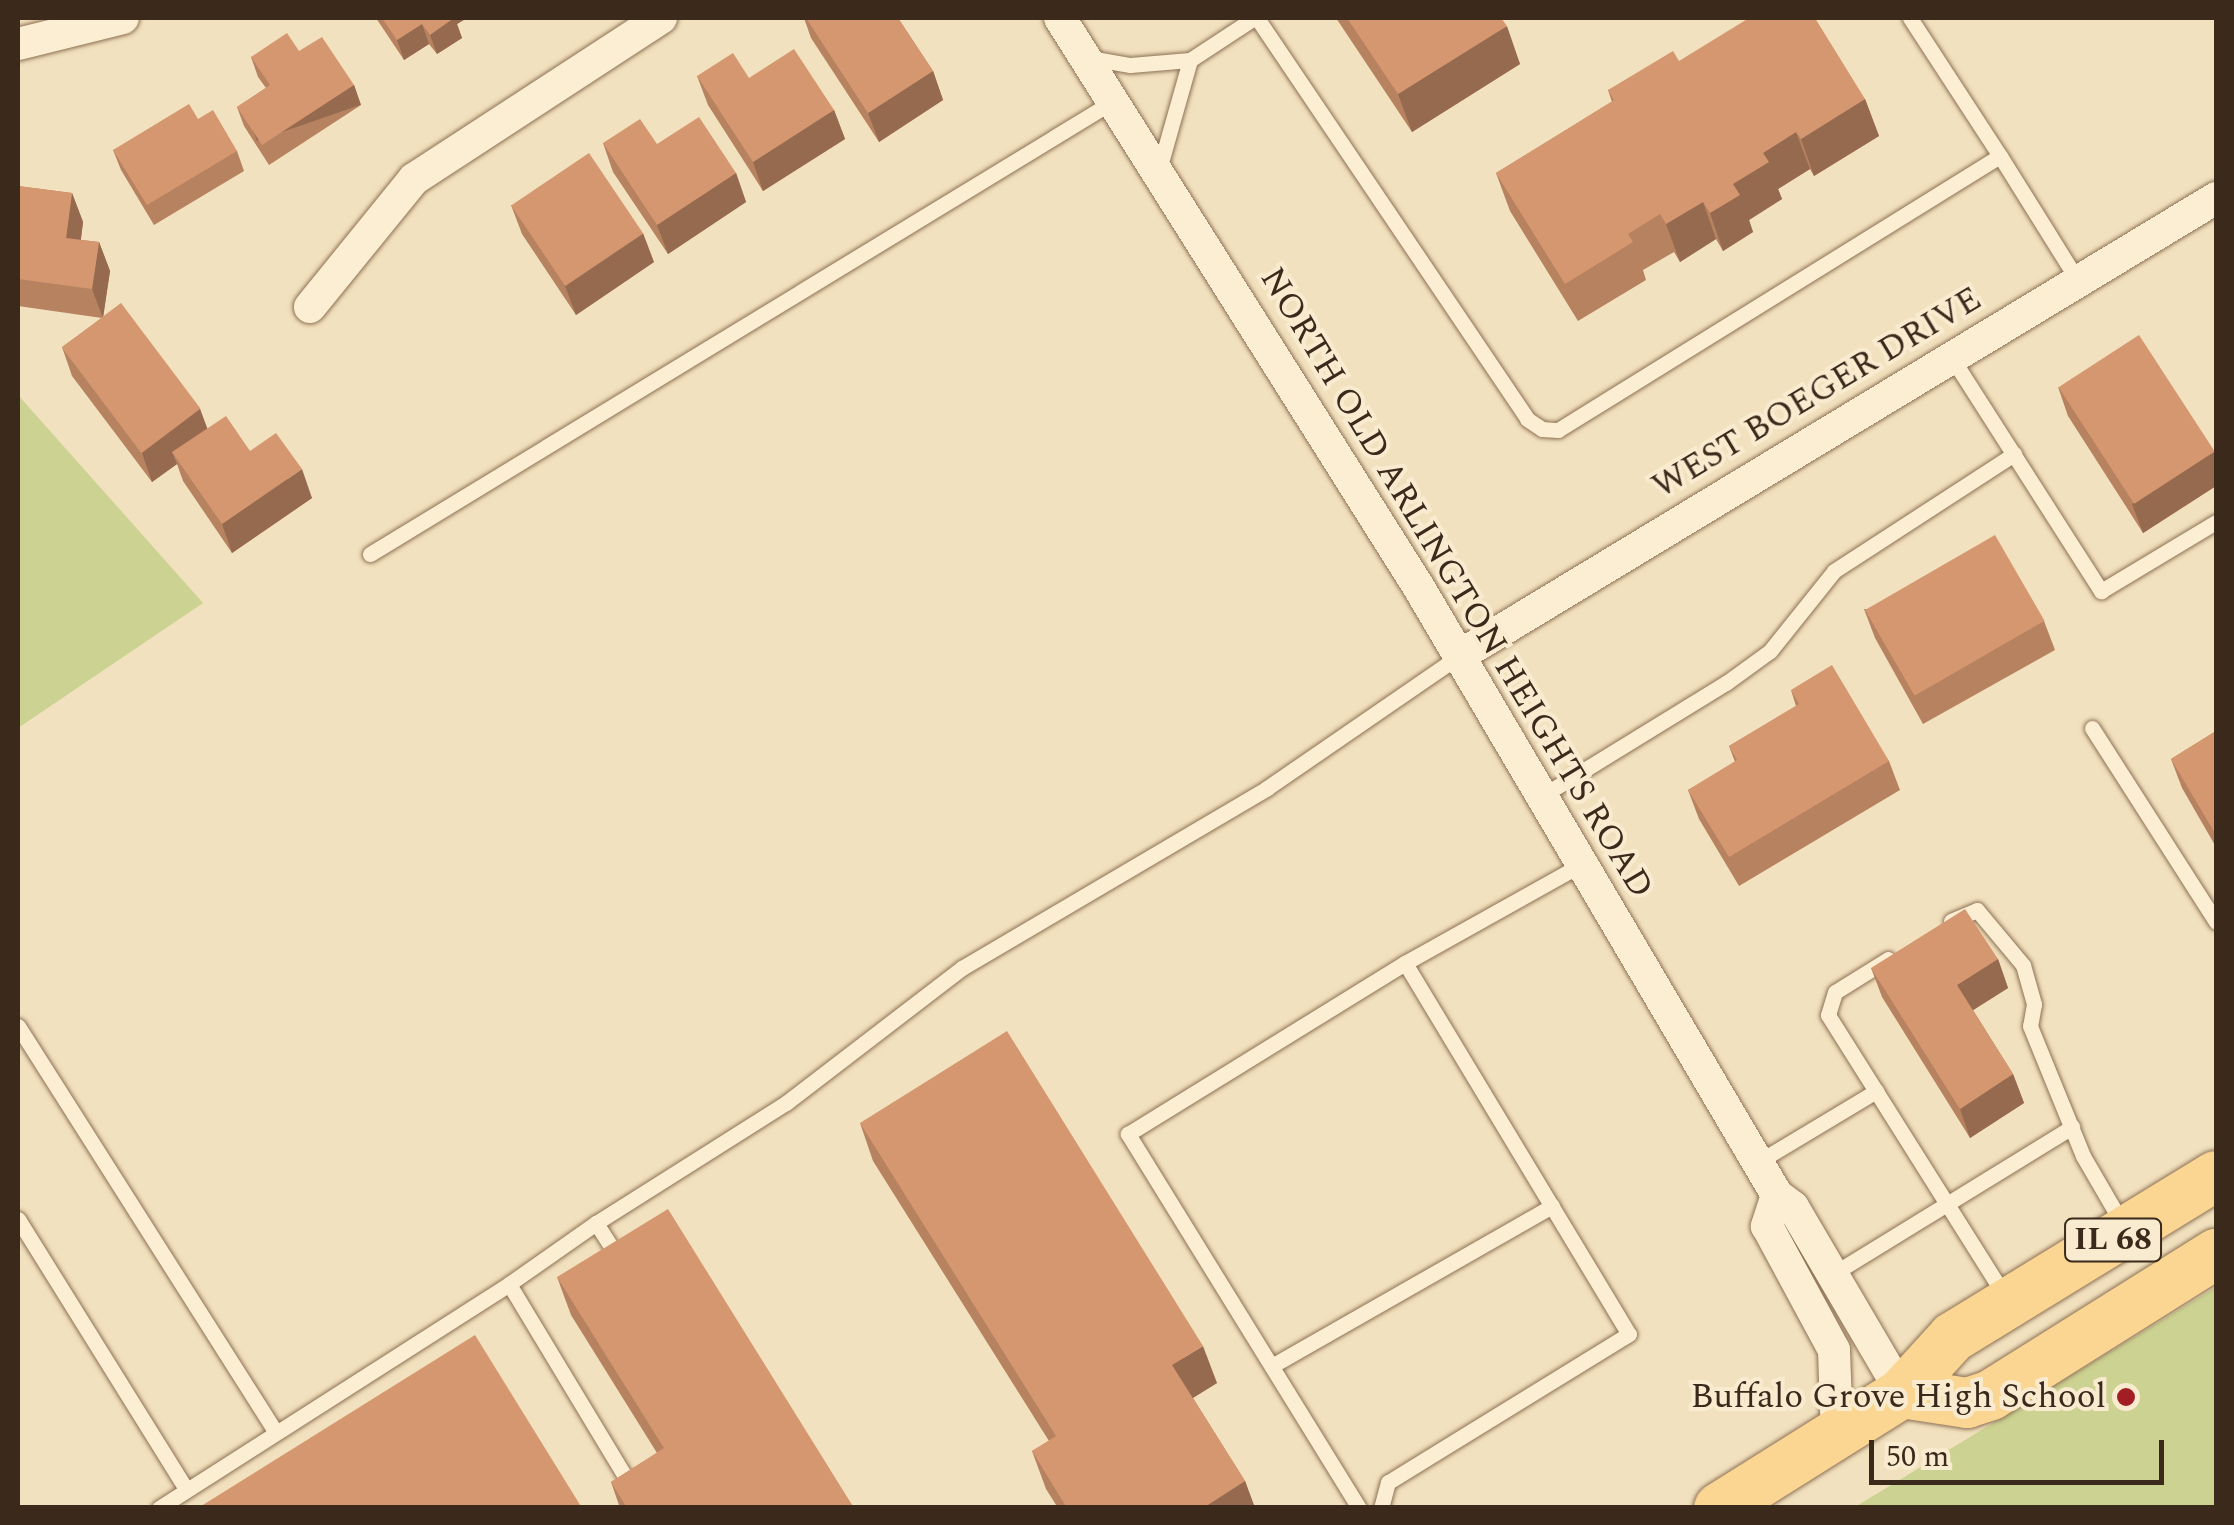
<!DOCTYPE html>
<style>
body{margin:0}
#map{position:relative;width:2234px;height:1525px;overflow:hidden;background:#f2e1be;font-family:Spectral,serif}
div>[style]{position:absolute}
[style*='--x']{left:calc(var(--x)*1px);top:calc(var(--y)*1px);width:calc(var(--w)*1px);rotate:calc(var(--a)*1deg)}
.green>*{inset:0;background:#ccd291}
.roads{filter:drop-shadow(0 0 2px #8d7155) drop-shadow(0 0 2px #8d7155)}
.lane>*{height:15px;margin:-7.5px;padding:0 7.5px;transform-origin:7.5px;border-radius:7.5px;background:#fceed2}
.street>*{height:32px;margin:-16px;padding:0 16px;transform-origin:16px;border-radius:16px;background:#fceed2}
.primary>*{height:50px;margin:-25px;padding:0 25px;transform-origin:25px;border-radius:25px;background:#fad692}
.wall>*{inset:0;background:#b78260}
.shaded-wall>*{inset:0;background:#956a4e;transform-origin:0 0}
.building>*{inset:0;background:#d59770;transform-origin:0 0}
.dots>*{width:28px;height:28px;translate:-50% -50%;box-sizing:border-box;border:5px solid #f9ebcf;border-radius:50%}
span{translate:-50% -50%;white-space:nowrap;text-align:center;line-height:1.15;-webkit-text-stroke:8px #f9ebcf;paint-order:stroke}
.shield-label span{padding:2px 8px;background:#f9ebcf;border:2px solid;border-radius:8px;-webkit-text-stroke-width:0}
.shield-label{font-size:32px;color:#3b291b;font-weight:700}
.street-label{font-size:35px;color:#3b291b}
.poi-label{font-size:35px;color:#3b291b}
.right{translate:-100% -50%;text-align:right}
.frame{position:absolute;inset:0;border:20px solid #3b291b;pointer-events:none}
.scale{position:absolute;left:1869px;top:1440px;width:295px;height:45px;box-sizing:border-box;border:5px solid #3b291b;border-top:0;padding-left:12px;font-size:30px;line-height:35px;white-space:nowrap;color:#3b291b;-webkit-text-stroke:8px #f9ebcf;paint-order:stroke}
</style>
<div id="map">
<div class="green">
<div style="clip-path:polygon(18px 395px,203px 603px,18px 728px)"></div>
<div style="clip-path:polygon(2216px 1287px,2216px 1507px,1855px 1507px)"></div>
</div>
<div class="roads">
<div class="lane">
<div style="--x:1257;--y:18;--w:483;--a:56"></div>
<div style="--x:1527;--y:419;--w:18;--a:34"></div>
<div style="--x:1542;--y:429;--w:16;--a:4"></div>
<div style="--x:1558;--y:430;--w:520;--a:-31.8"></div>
<div style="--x:2000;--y:156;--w:147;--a:58"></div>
<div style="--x:1910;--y:18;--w:165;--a:56.9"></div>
<div style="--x:1089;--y:58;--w:42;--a:9.7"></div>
<div style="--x:1130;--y:65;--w:60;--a:-4.8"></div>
<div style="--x:1190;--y:60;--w:77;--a:-33.3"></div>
<div style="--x:1160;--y:166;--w:110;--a:-74.2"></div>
<div style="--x:1952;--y:358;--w:277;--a:57.4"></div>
<div style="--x:2101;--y:591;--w:134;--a:-31"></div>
<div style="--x:370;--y:554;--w:869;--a:-31.35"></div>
<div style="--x:2092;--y:728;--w:230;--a:57.4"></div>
<div style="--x:1542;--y:796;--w:216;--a:-31.6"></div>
<div style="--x:1726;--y:683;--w:54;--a:-36"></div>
<div style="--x:1770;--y:651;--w:102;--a:-51.3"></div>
<div style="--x:1834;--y:571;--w:215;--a:-33"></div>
<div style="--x:1951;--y:921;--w:28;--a:-23"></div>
<div style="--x:1977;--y:910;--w:72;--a:50.1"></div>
<div style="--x:2023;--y:965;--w:41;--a:74.2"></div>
<div style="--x:2034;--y:1004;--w:22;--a:100"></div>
<div style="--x:2030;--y:1026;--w:140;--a:67.8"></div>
<div style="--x:2083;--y:1156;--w:78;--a:59.8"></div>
<div style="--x:1888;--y:959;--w:62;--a:148.1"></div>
<div style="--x:1835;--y:992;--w:24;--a:107"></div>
<div style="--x:1828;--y:1015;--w:334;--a:57.8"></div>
<div style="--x:1405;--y:963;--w:203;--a:-29.2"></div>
<div style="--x:18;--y:1026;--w:481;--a:57.6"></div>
<div style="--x:1758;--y:1162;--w:138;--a:-31"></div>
<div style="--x:18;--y:1219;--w:318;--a:58.1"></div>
<div style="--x:596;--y:1223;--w:225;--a:-32.3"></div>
<div style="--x:786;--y:1103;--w:222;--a:-37.5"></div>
<div style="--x:962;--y:968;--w:354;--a:-30.5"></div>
<div style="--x:1267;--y:788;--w:233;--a:-34.5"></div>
<div style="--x:619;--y:1259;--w:43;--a:-122.6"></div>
<div style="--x:596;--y:1223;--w:106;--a:145"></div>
<div style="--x:509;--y:1284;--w:262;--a:58.9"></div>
<div style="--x:1833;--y:1274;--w:281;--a:-31.6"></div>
<div style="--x:1275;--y:1364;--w:319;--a:-29.7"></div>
<div style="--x:159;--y:1508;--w:416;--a:-32.6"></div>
<div style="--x:1359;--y:1508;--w:440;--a:-121.7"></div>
<div style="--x:1128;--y:1134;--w:326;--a:-31.7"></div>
<div style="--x:1405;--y:963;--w:433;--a:58.9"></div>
<div style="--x:1629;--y:1334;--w:283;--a:148.4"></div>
<div style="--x:1388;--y:1482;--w:27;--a:105"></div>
</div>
<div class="street">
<div style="--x:1060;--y:18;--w:671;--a:57.78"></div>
<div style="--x:1418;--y:586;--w:707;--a:59.48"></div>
<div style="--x:1777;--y:1195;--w:20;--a:37"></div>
<div style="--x:1793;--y:1207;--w:216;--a:59.6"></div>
<div style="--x:18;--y:44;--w:108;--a:-13.9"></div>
<div style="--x:310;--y:307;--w:165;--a:-50.9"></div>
<div style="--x:414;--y:179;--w:295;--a:-33.1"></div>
<div style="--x:1459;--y:656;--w:885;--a:-31.17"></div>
<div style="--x:1777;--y:1195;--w:33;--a:108"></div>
<div style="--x:1767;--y:1226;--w:141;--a:61.6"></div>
<div style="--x:1834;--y:1350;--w:84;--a:88"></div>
</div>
<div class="primary">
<div style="--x:1902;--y:1393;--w:66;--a:8.7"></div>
<div style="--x:1967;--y:1403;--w:25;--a:-18"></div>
<div style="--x:1991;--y:1395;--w:266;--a:-32.1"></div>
<div style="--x:1719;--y:1508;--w:216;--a:-32.1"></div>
<div style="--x:1902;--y:1393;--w:76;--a:-47.7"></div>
<div style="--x:1953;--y:1337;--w:308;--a:-31.5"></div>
</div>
</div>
<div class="wall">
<div style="clip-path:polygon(376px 18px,467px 18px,457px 24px,462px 38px,437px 54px,429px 44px,404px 60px)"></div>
<div style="clip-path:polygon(804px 18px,898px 18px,933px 71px,943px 100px,879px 142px,811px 38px)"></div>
<div style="clip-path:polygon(1336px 18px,1501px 18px,1520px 64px,1412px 132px)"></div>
<div style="clip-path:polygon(299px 51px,354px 85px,361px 105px,269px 165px,244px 126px,237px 107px,266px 88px,258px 77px,251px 57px)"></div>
<div style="clip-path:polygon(1679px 61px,1865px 99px,1879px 136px,1814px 176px,1810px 169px,1778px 189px,1782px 199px,1749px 220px,1753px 232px,1723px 251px,1716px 239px,1680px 262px,1674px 252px,1643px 270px,1646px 280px,1578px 321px,1510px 211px,1496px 173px,1612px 102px,1608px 90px)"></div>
<div style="clip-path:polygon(697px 76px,749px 78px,834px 110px,845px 139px,763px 191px,708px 105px)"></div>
<div style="clip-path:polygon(198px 119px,237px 151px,244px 171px,154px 225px,121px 170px,113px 150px)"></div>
<div style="clip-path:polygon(603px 143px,657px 144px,736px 173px,746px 202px,668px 254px,613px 172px)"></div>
<div style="clip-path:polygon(18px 186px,72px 193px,83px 222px,81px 240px,99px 242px,110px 271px,103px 317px,200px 409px,207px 429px,250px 451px,312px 498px,232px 553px,183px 481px,177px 464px,152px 482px,72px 376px,62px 347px,102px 318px,18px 306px)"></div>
<div style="clip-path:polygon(511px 205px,654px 262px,576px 315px,522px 234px)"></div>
<div style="clip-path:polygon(2058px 387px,2216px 457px,2216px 486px,2143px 533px,2068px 416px)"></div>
<div style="clip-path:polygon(1864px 609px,2044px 621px,2055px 650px,1923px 724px,1875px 638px)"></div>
<div style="clip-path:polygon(1791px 690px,1889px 761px,1900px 790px,1739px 886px,1699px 819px,1688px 790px,1735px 762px,1729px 746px,1796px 706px)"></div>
<div style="clip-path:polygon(2216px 731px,2216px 847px,2182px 788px,2171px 759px)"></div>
<div style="clip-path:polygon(1998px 959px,2008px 988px,1973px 1010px,2013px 1074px,2024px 1103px,1970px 1138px,1882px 997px,1871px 968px)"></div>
<div style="clip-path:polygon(860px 1123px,1217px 1383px,1193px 1398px,1245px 1481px,1255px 1508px,1058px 1508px,1046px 1489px,1032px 1451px,1049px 1441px,873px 1161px)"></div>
<div style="clip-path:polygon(557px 1277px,854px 1508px,620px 1508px,611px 1482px,657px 1453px,571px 1315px)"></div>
</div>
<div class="shaded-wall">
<div style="clip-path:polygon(451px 18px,467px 18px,457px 24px,462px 38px,437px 54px,430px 35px)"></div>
<div style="clip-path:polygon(422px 24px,429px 44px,404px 60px,397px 40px)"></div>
<div style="clip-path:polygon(1507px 26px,1520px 64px,1412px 132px,1398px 94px)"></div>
<div style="clip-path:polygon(933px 71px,943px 100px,879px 142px,868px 113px)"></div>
<div style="left:354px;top:85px;width:21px;height:110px;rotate:71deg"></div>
<div style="clip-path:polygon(1865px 99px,1879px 136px,1814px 176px,1801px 139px)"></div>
<div style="clip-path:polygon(834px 110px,845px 139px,763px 191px,753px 162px)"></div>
<div style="clip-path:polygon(1796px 132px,1810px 169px,1778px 189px,1782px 199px,1749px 220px,1753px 232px,1723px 251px,1710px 213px,1733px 184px,1763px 153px)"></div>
<div style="clip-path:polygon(736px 173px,746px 202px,668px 254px,657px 225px)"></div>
<div style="clip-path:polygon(72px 193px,83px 222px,77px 267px,66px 238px)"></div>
<div style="clip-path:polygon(1703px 202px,1716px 239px,1680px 262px,1666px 224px)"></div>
<div style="clip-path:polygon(643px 233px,654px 262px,576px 315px,565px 286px)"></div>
<div style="clip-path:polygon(99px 242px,110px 271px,103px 318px,92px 289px)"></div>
<div style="clip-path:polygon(200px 409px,211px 438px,172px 452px,177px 464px,152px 482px,142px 453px)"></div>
<div style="clip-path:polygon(2215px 451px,2216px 457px,2216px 486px,2143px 533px,2132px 504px)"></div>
<div style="clip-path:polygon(302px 469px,312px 498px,232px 553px,222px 524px)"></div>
<div style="clip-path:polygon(1998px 959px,2008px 988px,1967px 1014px,1957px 985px)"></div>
<div style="clip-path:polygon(2013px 1074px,2024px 1103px,1970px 1138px,1960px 1109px)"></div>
<div style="clip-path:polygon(1203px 1346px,1217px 1383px,1186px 1402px,1172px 1365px)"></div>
<div style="clip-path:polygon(1245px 1481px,1255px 1508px,1203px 1508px)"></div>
</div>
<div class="building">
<div style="clip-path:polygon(382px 18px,454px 18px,430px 35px,422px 24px,397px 40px)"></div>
<div style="clip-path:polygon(806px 18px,898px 18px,933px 71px,868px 113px)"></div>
<div style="clip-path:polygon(1347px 18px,1501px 18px,1507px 26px,1398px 94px)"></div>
<div style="clip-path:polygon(1749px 18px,1815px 18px,1865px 99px,1801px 139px,1796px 132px,1763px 153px,1769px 162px,1733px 184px,1740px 195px,1710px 213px,1703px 202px,1666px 224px,1660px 214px,1628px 234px,1633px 242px,1565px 284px,1496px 173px,1614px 100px,1608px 90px,1673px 51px,1679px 61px)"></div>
<div style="clip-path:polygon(287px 33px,299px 51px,322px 37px,354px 85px,262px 145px,237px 107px,270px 85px,251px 57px)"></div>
<div style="clip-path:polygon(794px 49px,834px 110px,753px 162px,697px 76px,733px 53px,749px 78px)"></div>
<div style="clip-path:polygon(189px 104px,198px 119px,213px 110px,237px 151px,147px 205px,113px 150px)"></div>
<div style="clip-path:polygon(699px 117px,736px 173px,657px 225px,603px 143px,640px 119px,657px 144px)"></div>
<div style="left:589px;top:153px;width:97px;height:94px;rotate:56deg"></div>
<div style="clip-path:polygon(18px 186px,72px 193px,66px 238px,99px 242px,92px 289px,18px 279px)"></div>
<div style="left:121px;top:303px;width:132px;height:74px;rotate:53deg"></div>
<div style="left:2139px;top:335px;width:139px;height:96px;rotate:57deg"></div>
<div style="clip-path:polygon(226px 416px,250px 451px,276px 433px,302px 469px,222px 524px,172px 452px)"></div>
<div style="left:1995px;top:535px;width:99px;height:150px;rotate:60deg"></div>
<div style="clip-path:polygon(1832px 665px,1889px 761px,1729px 857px,1688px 790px,1737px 760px,1729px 746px,1799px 704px,1791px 690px)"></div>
<div style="clip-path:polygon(2216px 731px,2216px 835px,2171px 759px)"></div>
<div style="clip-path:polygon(1965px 909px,1998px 959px,1957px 985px,2013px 1074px,1960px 1109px,1871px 968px)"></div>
<div style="clip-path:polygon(1007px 1031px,1203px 1346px,1172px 1365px,1245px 1481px,1203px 1508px,1067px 1508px,1032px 1451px,1056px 1436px,860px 1123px)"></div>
<div style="clip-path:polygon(668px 1209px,854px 1508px,627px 1508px,611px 1482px,664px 1448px,557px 1277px)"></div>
<div style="clip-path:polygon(475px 1335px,582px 1508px,198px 1508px)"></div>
</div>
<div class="dots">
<div style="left:2126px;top:1397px;background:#a21e24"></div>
</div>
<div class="shield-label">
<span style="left:2113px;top:1240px">IL 68</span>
</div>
<div class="street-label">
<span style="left:1817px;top:393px;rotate:-31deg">WEST BOEGER DRIVE</span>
<span style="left:1456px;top:583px;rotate:59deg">NORTH OLD ARLINGTON HEIGHTS ROAD</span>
</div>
<div class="poi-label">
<span class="right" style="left:2106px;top:1397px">Buffalo Grove High School</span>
</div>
<div class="frame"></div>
<div class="scale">50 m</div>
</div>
